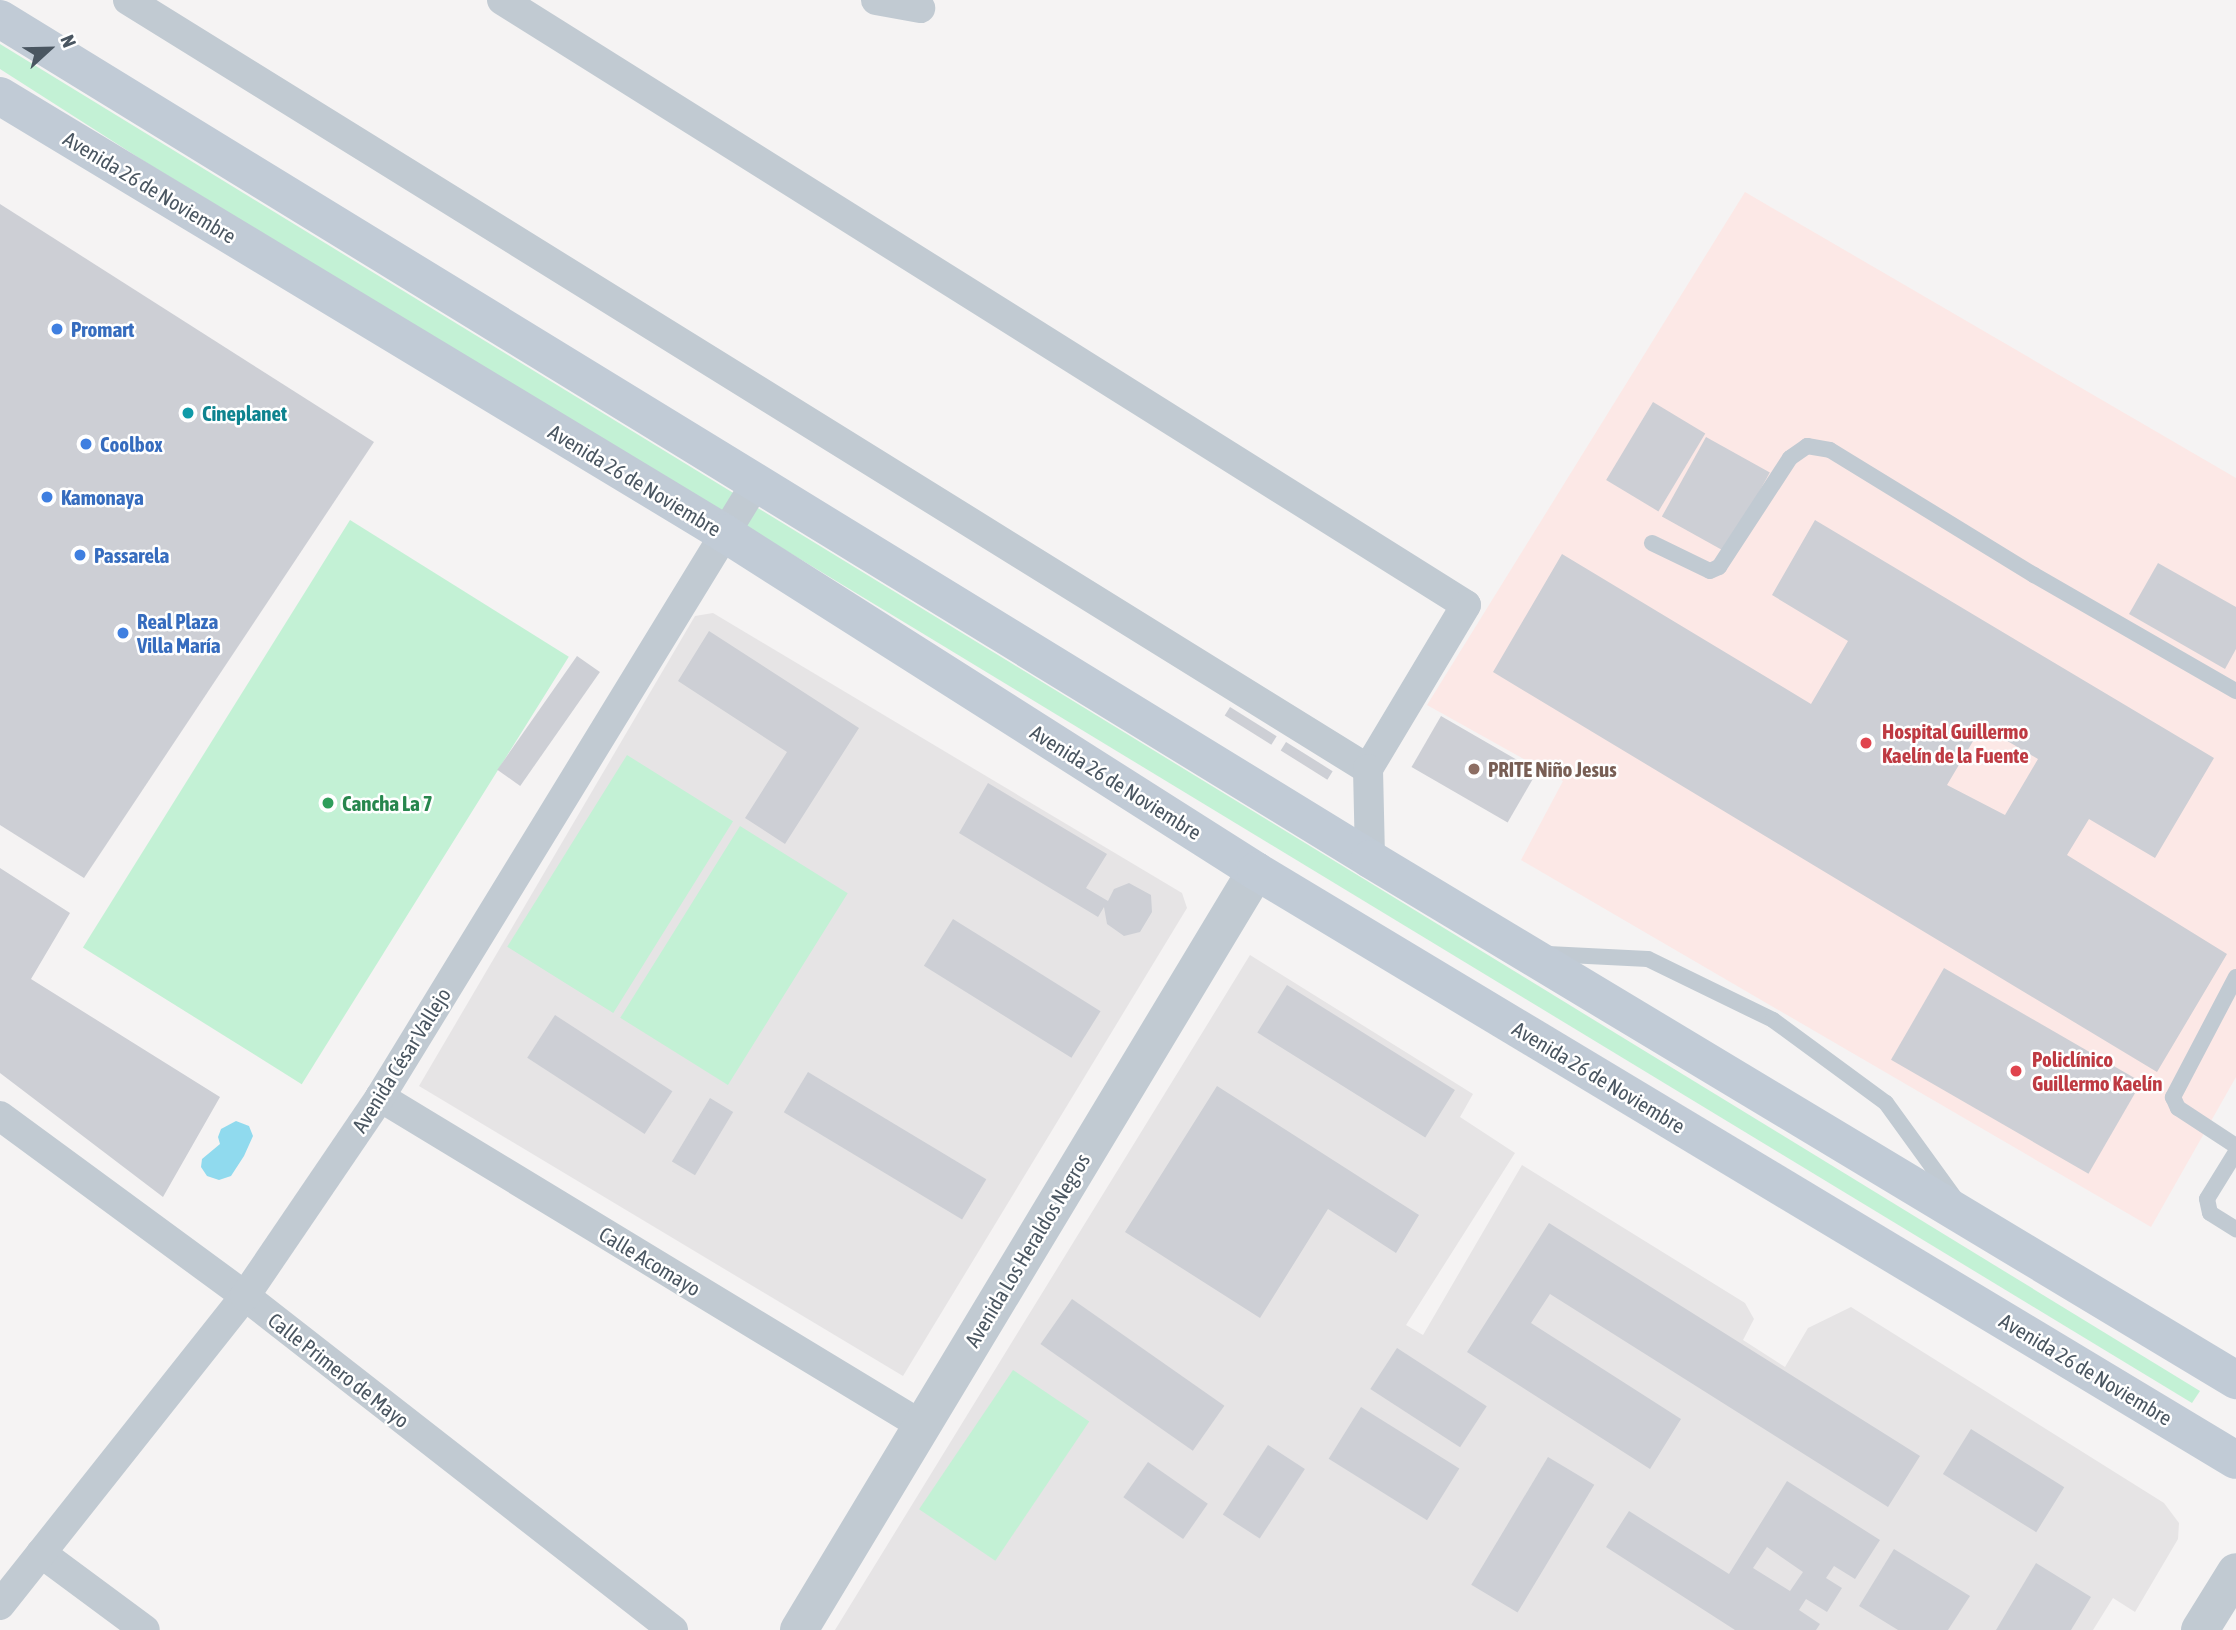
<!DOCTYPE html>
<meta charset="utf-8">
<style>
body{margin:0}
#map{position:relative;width:2236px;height:1630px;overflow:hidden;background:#f5f3f3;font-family:"Asap Condensed",sans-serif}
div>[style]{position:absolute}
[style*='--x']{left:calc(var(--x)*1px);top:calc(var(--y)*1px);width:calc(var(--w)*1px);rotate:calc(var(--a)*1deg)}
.education>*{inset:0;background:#e6e4e5}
.medical>*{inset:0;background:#fce8e6}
.green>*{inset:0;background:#c3f1d5;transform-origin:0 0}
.water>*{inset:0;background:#90daee}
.building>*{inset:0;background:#cdcfd5;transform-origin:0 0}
.service>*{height:16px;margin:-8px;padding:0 8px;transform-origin:8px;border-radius:8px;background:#c1cad2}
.minor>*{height:30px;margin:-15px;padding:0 15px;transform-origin:15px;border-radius:15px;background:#c1cad2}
.tertiary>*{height:38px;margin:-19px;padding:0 19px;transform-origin:19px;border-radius:19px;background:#c1cad2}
.secondary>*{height:38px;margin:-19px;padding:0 19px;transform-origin:19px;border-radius:19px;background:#c1cbd6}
.dots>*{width:19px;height:19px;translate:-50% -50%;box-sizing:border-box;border:4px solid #fff;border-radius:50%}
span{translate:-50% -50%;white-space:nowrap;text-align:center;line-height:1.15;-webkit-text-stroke:5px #fff;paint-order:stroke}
.street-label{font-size:21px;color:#4a5661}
.shop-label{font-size:21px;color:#366cbe;font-weight:700}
.left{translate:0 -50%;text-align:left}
.culture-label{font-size:21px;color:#0d838f;font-weight:700}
.health-label{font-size:21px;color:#be3a42;font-weight:700}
.education-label{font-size:21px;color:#785e54;font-weight:700}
.leisure-label{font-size:21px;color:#27864d;font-weight:700}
.north{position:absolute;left:14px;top:14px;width:70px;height:70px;-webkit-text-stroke:5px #fff;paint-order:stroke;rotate:68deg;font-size:19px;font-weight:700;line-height:28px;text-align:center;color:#4a5661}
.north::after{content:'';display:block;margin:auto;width:24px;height:32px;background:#4a5661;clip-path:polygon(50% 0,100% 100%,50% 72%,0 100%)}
</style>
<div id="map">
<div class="education">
<div style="clip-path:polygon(713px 613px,1182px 893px,1187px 908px,903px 1376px,419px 1086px,695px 616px)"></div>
<div style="clip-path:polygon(1250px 955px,1473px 1094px,1460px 1117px,1515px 1153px,1406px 1325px,1423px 1335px,1522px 1165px,1745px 1303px,1754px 1319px,1743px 1340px,1785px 1367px,1808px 1328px,1851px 1307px,2164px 1503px,2179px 1523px,2178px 1539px,2135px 1612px,2113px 1598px,2093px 1630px,835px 1630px)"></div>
</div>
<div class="medical">
<div style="clip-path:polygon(1745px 192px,2236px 478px,2236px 1077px,2151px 1227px,1521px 860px,1563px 781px,1427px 705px)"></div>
</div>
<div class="green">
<div style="clip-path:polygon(0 44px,2200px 1391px,2192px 1403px,150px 165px,0 69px)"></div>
<div style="left:350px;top:520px;width:258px;height:504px;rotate:32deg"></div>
<div style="left:627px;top:755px;width:125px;height:226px;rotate:32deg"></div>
<div style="left:740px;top:826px;width:127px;height:226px;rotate:32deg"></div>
<div style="left:1013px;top:1370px;width:92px;height:168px;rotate:34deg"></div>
</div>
<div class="water">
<div style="clip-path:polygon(236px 1121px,249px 1126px,253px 1136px,244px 1156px,231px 1176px,219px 1180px,207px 1176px,201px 1167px,202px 1159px,220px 1144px,218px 1137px,221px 1129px)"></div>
</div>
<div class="building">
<div style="clip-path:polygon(0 204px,374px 442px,84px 878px,0 825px)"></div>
<div style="left:1653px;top:402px;width:61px;height:91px;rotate:31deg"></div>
<div style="left:1706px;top:437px;width:73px;height:91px;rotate:29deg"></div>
<div style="clip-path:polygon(evenodd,1815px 520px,2214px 758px,2155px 858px,2089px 819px,2067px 855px,2227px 954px,2157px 1072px,1493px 672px,1562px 554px,1811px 704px,1848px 641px,1772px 595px,1815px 520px,1982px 726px,2038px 759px,2005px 815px,1947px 785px,1982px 726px)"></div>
<div style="clip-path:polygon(2158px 563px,2236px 607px,2236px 649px,2225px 669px,2129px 614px)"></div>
<div style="clip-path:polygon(709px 631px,859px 728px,785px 844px,745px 818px,787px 752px,678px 681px)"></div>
<div style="left:577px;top:656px;width:28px;height:139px;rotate:35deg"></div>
<div style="left:1230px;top:707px;width:55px;height:10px;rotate:32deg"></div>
<div style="left:1441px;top:716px;width:111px;height:59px;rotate:30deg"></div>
<div style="left:1286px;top:742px;width:55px;height:10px;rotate:32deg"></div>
<div style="clip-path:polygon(988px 783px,1107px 854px,1086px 888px,1108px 901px,1114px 889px,1129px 883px,1151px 895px,1152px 912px,1140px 932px,1124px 936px,1107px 924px,1104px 907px,1098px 917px,959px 833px)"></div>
<div style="clip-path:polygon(0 868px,70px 913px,31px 979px,220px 1097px,163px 1197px,0 1073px)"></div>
<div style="left:953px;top:919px;width:174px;height:55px;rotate:32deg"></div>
<div style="left:1944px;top:968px;width:228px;height:106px;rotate:30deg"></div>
<div style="left:1287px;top:985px;width:198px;height:56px;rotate:32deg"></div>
<div style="left:555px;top:1015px;width:140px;height:51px;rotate:33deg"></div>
<div style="left:808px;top:1072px;width:208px;height:47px;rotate:31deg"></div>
<div style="clip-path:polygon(1217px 1086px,1419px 1215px,1396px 1253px,1328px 1209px,1260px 1318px,1125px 1232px)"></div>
<div style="left:710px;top:1098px;width:27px;height:74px;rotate:31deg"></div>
<div style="clip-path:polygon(1549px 1223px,1920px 1456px,1888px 1507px,1550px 1294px,1531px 1323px,1681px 1419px,1650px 1469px,1467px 1352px)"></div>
<div style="left:1072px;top:1299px;width:186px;height:55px;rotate:35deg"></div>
<div style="left:1397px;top:1348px;width:107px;height:49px;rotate:33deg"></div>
<div style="left:1361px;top:1407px;width:116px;height:61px;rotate:32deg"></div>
<div style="left:1971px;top:1429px;width:110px;height:53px;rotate:32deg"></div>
<div style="left:1268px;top:1445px;width:44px;height:83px;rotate:33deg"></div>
<div style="left:1548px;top:1457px;width:54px;height:149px;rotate:31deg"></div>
<div style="left:1148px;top:1462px;width:73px;height:43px;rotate:35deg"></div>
<div style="clip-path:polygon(evenodd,1787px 1481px,1880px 1540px,1855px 1579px,1834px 1566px,1826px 1578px,1842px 1588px,1827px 1612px,1806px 1599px,1799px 1610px,1820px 1624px,1816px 1630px,1735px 1630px,1606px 1547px,1629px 1511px,1729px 1574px,1787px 1481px,1767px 1547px,1803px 1572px,1790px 1591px,1753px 1568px,1767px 1547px)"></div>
<div style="clip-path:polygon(1894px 1549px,1970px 1596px,1948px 1630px,1898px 1630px,1859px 1606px)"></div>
<div style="clip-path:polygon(2036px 1563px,2091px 1597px,2071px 1630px,1996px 1630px)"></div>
</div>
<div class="service">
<div style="--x:1652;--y:543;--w:64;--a:25.8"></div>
<div style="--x:1710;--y:571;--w:10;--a:-24"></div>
<div style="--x:1719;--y:567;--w:130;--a:-56.9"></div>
<div style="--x:1790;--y:458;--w:21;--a:-35"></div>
<div style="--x:1807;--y:446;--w:23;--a:10"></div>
<div style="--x:1830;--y:450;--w:239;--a:31.5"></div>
<div style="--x:2034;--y:575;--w:233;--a:29.9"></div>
<div style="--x:1548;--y:954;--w:100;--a:2.9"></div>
<div style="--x:1648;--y:959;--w:139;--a:26"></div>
<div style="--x:1773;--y:1020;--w:140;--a:36.3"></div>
<div style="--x:1886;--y:1103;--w:116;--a:54.1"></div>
<div style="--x:2236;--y:977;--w:136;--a:117.7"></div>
<div style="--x:2173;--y:1097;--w:12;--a:66"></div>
<div style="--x:2178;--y:1108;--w:69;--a:33.2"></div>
<div style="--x:2236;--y:1152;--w:55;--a:121.7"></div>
<div style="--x:2207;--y:1199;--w:14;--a:78"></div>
<div style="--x:2210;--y:1213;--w:31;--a:32"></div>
</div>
<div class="minor">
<div style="--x:128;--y:0;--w:1459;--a:31.81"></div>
<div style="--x:502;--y:0;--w:1138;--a:32.11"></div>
<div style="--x:1466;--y:605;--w:191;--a:120.9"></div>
<div style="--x:1368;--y:769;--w:90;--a:88.7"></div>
<div style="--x:876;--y:0;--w:45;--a:10.3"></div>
<div style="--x:380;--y:1097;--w:633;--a:31.23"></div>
<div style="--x:0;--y:1116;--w:304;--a:36.3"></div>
<div style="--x:245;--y:1296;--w:543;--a:37.97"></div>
<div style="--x:41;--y:1553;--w:129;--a:36.5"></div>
<div style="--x:0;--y:1605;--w:394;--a:-51.6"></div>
<div style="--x:245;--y:1296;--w:240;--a:-55.8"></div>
<div style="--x:380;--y:1097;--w:720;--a:-58.52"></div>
</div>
<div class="tertiary">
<div style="--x:799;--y:1630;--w:886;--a:-58.95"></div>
<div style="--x:2200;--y:1630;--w:68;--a:-58.2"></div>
</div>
<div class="secondary">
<div style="--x:0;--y:19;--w:1607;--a:31.51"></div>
<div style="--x:1370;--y:859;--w:1011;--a:31.03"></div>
<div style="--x:0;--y:96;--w:846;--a:31.11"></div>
<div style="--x:724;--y:533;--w:630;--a:32.43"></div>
<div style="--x:1256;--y:871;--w:1143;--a:31.01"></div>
</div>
<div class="dots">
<div style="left:57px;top:329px;background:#3f7fe0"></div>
<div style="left:188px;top:413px;background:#0f9aa8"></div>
<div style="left:86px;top:444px;background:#3f7fe0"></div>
<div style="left:47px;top:497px;background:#3f7fe0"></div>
<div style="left:80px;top:555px;background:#3f7fe0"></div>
<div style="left:123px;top:633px;background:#3f7fe0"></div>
<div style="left:1866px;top:743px;background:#e0444e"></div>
<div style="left:1474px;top:769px;background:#8d6e63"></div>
<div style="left:328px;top:803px;background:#2e9e5b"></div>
<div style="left:2016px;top:1071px;background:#e0444e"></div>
</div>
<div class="street-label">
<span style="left:150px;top:187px;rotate:31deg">Avenida 26 de Noviembre</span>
<span style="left:635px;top:480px;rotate:31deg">Avenida 26 de Noviembre</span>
<span style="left:1116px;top:782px;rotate:32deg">Avenida 26 de Noviembre</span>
<span style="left:401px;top:1060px;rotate:-58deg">Avenida César Vallejo</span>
<span style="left:1599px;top:1077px;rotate:31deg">Avenida 26 de Noviembre</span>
<span style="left:1027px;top:1250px;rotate:-59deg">Avenida Los Heraldos Negros</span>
<span style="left:650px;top:1261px;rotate:31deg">Calle Acomayo</span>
<span style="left:2086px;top:1369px;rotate:31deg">Avenida 26 de Noviembre</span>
<span style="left:339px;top:1370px;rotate:38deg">Calle Primero de Mayo</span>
</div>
<div class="shop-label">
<span class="left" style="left:71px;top:329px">Promart</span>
<span class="left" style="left:100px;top:444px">Coolbox</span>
<span class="left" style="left:61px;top:497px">Kamonaya</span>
<span class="left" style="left:94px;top:555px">Passarela</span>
<span class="left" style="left:137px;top:633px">Real Plaza<br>Villa María</span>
</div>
<div class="culture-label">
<span class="left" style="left:202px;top:413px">Cineplanet</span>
</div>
<div class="health-label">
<span class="left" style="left:1882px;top:743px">Hospital Guillermo<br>Kaelín de la Fuente</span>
<span class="left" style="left:2032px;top:1071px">Policlínico<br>Guillermo Kaelín</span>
</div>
<div class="education-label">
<span class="left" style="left:1488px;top:769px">PRITE Niño Jesus</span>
</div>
<div class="leisure-label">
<span class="left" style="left:342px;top:803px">Cancha La 7</span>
</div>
<div class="north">N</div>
</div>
